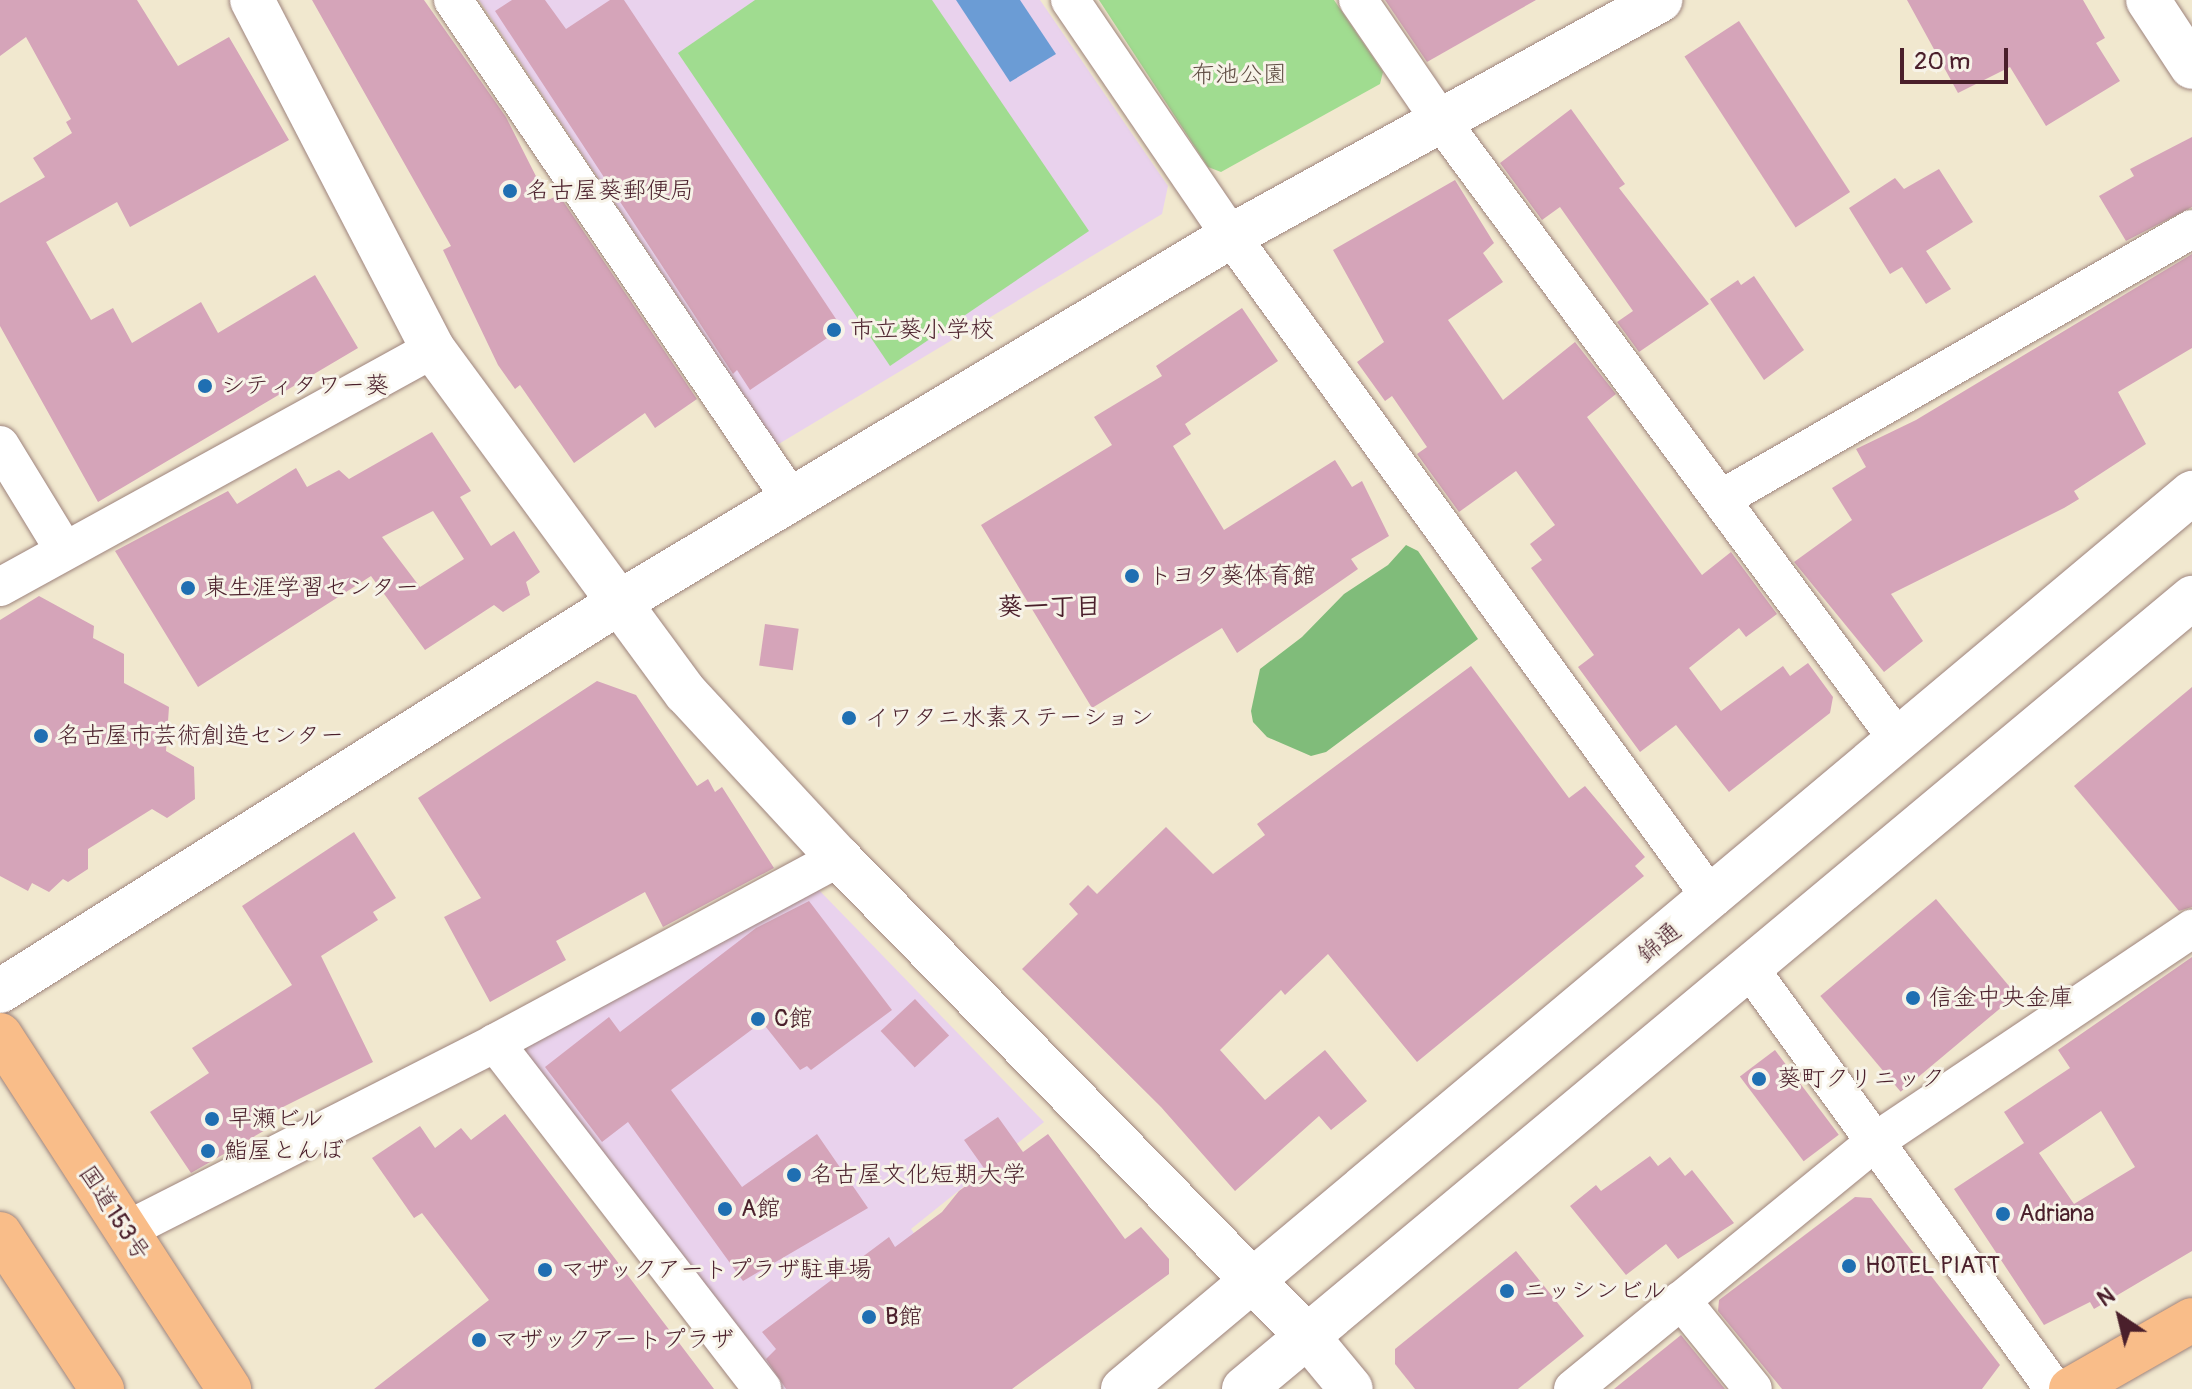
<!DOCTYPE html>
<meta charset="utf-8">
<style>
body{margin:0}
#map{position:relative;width:2192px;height:1389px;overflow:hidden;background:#f1e8cf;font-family:Pangolin,"Klee One",sans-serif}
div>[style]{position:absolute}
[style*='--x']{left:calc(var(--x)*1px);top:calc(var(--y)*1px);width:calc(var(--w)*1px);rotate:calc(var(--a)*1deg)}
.built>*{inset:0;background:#e9d2ed}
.green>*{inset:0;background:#a0dc90}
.forest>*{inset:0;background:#80bc7a}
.water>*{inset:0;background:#6b9cd5}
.building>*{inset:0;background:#d5a4b9;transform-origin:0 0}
.roads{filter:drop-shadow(0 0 2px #9e847d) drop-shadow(0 0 2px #9e847d)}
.minor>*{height:38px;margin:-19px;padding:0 19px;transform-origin:19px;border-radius:19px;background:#fff}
.tertiary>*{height:44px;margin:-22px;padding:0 22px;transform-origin:22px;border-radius:22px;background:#fff}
.primary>*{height:44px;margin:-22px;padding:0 22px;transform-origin:22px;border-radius:22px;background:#f9bd89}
.trunk>*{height:44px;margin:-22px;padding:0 22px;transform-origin:22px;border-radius:22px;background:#f9bd89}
.dots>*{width:22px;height:22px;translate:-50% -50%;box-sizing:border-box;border:4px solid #f7f3e8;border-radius:50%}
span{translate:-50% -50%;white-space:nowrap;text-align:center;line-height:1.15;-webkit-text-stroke:6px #f7f3e8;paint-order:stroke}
.park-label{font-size:24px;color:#604e44}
.poi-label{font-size:24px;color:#4a1f2b}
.left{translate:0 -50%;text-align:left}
.street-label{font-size:24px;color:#4a1f2b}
.neighbourhood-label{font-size:26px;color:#4a1f2b;font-weight:700}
.north{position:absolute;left:2080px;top:1277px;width:80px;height:80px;-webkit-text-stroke:6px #f7f3e8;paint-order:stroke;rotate:325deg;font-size:22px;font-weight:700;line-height:32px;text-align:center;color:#4a1f2b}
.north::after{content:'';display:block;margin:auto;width:28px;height:36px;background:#4a1f2b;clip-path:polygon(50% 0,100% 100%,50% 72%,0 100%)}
.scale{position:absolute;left:1900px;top:48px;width:108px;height:36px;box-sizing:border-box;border:4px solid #4a1f2b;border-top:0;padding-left:10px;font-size:24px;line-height:28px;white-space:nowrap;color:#4a1f2b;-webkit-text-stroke:6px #f7f3e8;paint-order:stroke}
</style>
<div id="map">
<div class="built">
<div style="clip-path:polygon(479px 0,1040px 0,1168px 186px,1162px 214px,777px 445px)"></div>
<div style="clip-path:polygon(818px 889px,1044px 1122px,911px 1229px,962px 1301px,841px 1389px,778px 1389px,524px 1063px,528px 1039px)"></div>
</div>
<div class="green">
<div style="clip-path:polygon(755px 0,932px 0,1089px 231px,890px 366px,678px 53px)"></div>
<div style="clip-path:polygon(1099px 0,1334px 0,1383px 72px,1380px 84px,1221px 172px,1208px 167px)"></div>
</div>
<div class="forest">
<div style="clip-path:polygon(1406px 545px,1418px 551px,1478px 639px,1326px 752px,1311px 756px,1267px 737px,1253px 722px,1251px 711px,1260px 669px,1302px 637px,1344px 594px,1388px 565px)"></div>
</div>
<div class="water">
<div style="clip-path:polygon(956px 0,1020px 0,1056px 54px,1010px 82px)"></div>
</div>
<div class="building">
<div style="clip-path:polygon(0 0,137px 0,178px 66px,229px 37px,289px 140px,130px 227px,117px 202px,46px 242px,91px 320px,113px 308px,132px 343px,201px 302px,218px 333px,315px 275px,358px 348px,98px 502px,0 326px,0 203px,45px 177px,33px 158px,72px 133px,66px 122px,71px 119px,26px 37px,0 56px)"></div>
<div style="clip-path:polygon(312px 0,424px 0,506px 117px,548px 200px,559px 195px,697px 399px,655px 428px,645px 413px,574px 463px,520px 385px,515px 389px,498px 365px,443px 250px,451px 246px)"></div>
<div style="clip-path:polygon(512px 0,545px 0,566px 29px,610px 0,624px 0,842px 328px,750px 390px,737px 370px,733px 374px,495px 11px)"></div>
<div style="clip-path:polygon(1385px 0,1536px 0,1427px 62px)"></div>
<div style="clip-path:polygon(1907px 0,2083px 0,2105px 38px,2096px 43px,2120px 81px,2046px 126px,2010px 67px,1958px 93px)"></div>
<div style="left:1739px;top:21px;width:204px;height:65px;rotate:57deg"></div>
<div style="clip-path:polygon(1571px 109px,1625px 184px,1619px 188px,1709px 304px,1639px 352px,1617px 322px,1633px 311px,1560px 207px,1542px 220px,1500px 163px)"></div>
<div style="clip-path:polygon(2192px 137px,2192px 207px,2126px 241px,2099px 196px,2134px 176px,2130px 169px)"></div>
<div style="clip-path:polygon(1939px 169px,1973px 222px,1926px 251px,1951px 289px,1926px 304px,1902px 267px,1890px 274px,1849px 208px,1895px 178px,1904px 189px)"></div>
<div style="clip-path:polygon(1455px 180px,1494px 243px,1483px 253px,1503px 282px,1448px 320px,1503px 400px,1575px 342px,1616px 394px,1587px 417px,1702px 575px,1731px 552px,1777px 614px,1746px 637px,1739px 628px,1689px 668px,1721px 711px,1783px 666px,1790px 676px,1808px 663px,1833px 697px,1830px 713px,1729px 792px,1676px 725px,1640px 752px,1578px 667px,1594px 655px,1531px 568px,1542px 560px,1530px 544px,1555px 525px,1516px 471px,1459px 512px,1417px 454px,1427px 447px,1392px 396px,1385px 401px,1357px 362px,1384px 342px,1333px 250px)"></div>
<div style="clip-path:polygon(2192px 254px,2192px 348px,2118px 392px,2146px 444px,2074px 491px,2079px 499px,2064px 508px,1891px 594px,1923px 641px,1884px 672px,1794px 562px,1852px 520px,1832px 488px,1866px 467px,1856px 449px,1916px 420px)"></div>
<div style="clip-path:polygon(1754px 276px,1804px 350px,1764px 380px,1710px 299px,1738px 280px,1741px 285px)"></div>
<div style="clip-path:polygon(1242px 308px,1278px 361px,1185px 424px,1191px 434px,1173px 446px,1224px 530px,1335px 460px,1352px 487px,1362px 481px,1389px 536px,1351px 559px,1358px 569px,1237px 653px,1222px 628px,1092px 708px,981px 525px,1112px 445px,1094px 417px,1162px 376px,1156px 366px)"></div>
<div style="clip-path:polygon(evenodd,432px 432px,471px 491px,460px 497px,491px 546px,514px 531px,540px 572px,526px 582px,530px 595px,503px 612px,494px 605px,425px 650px,371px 576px,198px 687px,115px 551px,228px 491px,237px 504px,296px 468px,307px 487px,339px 470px,349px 479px,432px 432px,433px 511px,464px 559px,420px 587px,382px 537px,433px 511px)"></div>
<div style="clip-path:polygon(39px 596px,94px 626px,93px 638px,124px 654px,124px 683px,169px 707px,166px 751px,194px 767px,195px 799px,167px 818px,152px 809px,88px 849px,88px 869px,68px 882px,63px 879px,49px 892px,32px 883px,28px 891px,0 876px,0 620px)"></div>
<div style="left:765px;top:624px;width:34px;height:42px;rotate:8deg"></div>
<div style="clip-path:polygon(1471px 666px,1569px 798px,1585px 786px,1645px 857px,1635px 866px,1644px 876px,1417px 1062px,1328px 954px,1285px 995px,1281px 990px,1220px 1050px,1265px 1100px,1325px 1050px,1367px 1101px,1331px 1130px,1319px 1116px,1235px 1191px,1161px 1107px,1022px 969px,1078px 914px,1069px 904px,1088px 885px,1097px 894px,1166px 827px,1213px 874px,1265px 835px,1257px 824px)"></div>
<div style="clip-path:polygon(597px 681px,636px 695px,697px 786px,708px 779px,715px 792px,722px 787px,774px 868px,663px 927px,645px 892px,556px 941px,566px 960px,490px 1002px,444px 917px,481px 898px,418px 798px)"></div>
<div style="clip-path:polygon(2192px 687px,2192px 907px,2179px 911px,2074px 786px)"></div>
<div style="clip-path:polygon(354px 832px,396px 898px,373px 912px,378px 920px,321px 956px,373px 1062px,267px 1115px,274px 1125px,191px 1173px,150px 1112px,209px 1073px,192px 1048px,292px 985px,242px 906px)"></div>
<div style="left:1936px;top:899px;width:125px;height:151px;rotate:50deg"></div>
<div style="clip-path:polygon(809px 901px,892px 1010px,811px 1070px,807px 1066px,800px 1070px,762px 1022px,671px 1090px,742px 1187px,817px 1134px,868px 1208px,743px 1281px,628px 1122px,602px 1142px,545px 1067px,609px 1017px,620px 1032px,756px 928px)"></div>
<div style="clip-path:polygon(evenodd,2192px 957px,2192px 1251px,2094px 1309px,2090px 1302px,2044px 1325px,1954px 1189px,2024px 1143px,2004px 1112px,2070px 1068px,2058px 1050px,2192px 957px,2101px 1111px,2135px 1167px,2074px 1204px,2039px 1153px,2101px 1111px)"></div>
<div style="left:915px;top:999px;width:50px;height:47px;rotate:47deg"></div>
<div style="left:1775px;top:1050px;width:106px;height:44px;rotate:53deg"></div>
<div style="clip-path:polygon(505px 1114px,664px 1323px,714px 1389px,374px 1389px,489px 1300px,422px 1213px,414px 1218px,372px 1158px,420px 1126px,435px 1148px,461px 1128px,471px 1140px)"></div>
<div style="clip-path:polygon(998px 1117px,1023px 1152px,1048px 1134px,1125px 1239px,1141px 1227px,1169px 1259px,1169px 1274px,1012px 1389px,786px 1389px,766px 1359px,776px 1349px,762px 1332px,889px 1237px,895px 1247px,942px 1212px,959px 1191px,986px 1171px,964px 1140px)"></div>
<div style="clip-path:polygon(1650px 1156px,1658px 1166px,1670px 1157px,1685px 1176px,1692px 1170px,1734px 1223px,1678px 1259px,1666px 1244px,1626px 1275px,1570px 1206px,1596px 1185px,1601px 1191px)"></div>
<div style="clip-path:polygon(1855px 1197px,1871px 1198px,2000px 1365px,1982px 1389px,1782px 1389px,1718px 1311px,1719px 1300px)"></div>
<div style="clip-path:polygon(1516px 1251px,1584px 1336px,1518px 1389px,1415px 1389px,1395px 1364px,1395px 1349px)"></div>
<div style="clip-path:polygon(1681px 1335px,1725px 1389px,1614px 1389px)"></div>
</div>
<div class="roads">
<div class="minor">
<div style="--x:453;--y:0;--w:603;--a:55.89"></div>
<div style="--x:1070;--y:0;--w:286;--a:55.7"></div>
<div style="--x:1231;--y:236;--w:819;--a:54.04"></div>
<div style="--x:1358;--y:0;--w:147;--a:55.6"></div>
<div style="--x:1441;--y:121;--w:771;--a:53.55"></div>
<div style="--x:0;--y:445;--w:123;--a:58.6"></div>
<div style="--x:1721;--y:499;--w:543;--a:-29.82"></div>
<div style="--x:0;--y:587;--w:494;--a:-28.8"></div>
<div style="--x:1750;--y:969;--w:518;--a:54.1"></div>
<div style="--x:495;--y:1043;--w:437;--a:52.3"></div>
<div style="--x:125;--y:1231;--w:415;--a:-26.9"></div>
<div style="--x:495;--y:1043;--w:391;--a:-28.3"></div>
<div style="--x:1681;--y:1300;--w:114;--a:51"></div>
<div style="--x:1573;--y:1389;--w:392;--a:-39.3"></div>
<div style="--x:1876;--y:1141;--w:381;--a:-33.9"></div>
</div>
<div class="tertiary">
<div style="--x:252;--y:0;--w:393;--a:62.6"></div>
<div style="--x:433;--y:349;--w:427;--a:53.7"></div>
<div style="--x:686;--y:693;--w:225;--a:47.2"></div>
<div style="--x:839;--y:858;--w:670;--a:45.6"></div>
<div style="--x:1308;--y:1337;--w:67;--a:50.4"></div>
<div style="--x:2148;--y:0;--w:80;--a:56.7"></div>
<div style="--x:0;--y:991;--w:732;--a:-32.1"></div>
<div style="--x:620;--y:602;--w:712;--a:-30.92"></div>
<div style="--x:1231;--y:236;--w:490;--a:-28.8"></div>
<div style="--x:1123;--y:1389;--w:1395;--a:-39.97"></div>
<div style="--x:1244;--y:1389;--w:1235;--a:-39.84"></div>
</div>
<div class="primary">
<div style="--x:2071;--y:1389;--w:139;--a:-29.7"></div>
</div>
<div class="trunk">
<div style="--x:0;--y:1035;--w:422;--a:57.1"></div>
<div style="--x:0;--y:1234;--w:186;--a:56.7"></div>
</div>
</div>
<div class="dots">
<div style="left:510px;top:191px;background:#1f6fb2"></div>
<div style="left:834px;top:330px;background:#1f6fb2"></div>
<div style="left:205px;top:386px;background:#1f6fb2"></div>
<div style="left:1132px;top:576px;background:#1f6fb2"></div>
<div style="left:188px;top:588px;background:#1f6fb2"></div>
<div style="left:849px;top:718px;background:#1f6fb2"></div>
<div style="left:41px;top:736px;background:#1f6fb2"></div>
<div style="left:1913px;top:998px;background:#1f6fb2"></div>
<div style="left:758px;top:1019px;background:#1f6fb2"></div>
<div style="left:1759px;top:1079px;background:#1f6fb2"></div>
<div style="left:212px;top:1119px;background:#1f6fb2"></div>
<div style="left:208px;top:1151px;background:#1f6fb2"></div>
<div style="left:794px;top:1175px;background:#1f6fb2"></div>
<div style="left:725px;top:1209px;background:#1f6fb2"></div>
<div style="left:2003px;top:1214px;background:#1f6fb2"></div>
<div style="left:1849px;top:1266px;background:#1f6fb2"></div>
<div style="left:545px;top:1270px;background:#1f6fb2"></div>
<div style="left:1507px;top:1291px;background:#1f6fb2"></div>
<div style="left:869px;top:1317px;background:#1f6fb2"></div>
<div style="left:479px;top:1340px;background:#1f6fb2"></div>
</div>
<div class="park-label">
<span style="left:1239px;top:75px">布池公園</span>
</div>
<div class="poi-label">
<span class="left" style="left:526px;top:191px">名古屋葵郵便局</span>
<span class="left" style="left:850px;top:330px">市立葵小学校</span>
<span class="left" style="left:221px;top:386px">シティタワー葵</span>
<span class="left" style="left:1148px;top:576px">トヨタ葵体育館</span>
<span class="left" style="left:204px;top:588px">東生涯学習センター</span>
<span class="left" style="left:865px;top:718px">イワタニ水素ステーション</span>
<span class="left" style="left:57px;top:736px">名古屋市芸術創造センター</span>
<span class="left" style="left:1929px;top:998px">信金中央金庫</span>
<span class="left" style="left:774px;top:1019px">C館</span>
<span class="left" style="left:1777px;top:1079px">葵町クリニック</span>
<span class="left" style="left:228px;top:1119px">早瀬ビル</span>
<span class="left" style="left:224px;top:1151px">鮨屋とんぼ</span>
<span class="left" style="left:810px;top:1175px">名古屋文化短期大学</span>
<span class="left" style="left:741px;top:1209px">A館</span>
<span class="left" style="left:2019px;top:1214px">Adriana</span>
<span class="left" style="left:1865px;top:1266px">HOTEL PIATT</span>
<span class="left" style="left:561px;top:1270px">マザックアートプラザ駐車場</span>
<span class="left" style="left:1523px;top:1291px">ニッシンビル</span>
<span class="left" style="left:885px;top:1317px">B館</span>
<span class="left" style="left:495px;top:1340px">マザックアートプラザ</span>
</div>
<div class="street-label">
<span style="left:1659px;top:943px;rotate:-40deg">錦通</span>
<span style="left:114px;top:1213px;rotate:57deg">国道153号</span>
</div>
<div class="neighbourhood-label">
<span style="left:1049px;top:608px">葵一丁目</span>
</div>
<div class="north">N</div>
<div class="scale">20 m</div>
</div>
